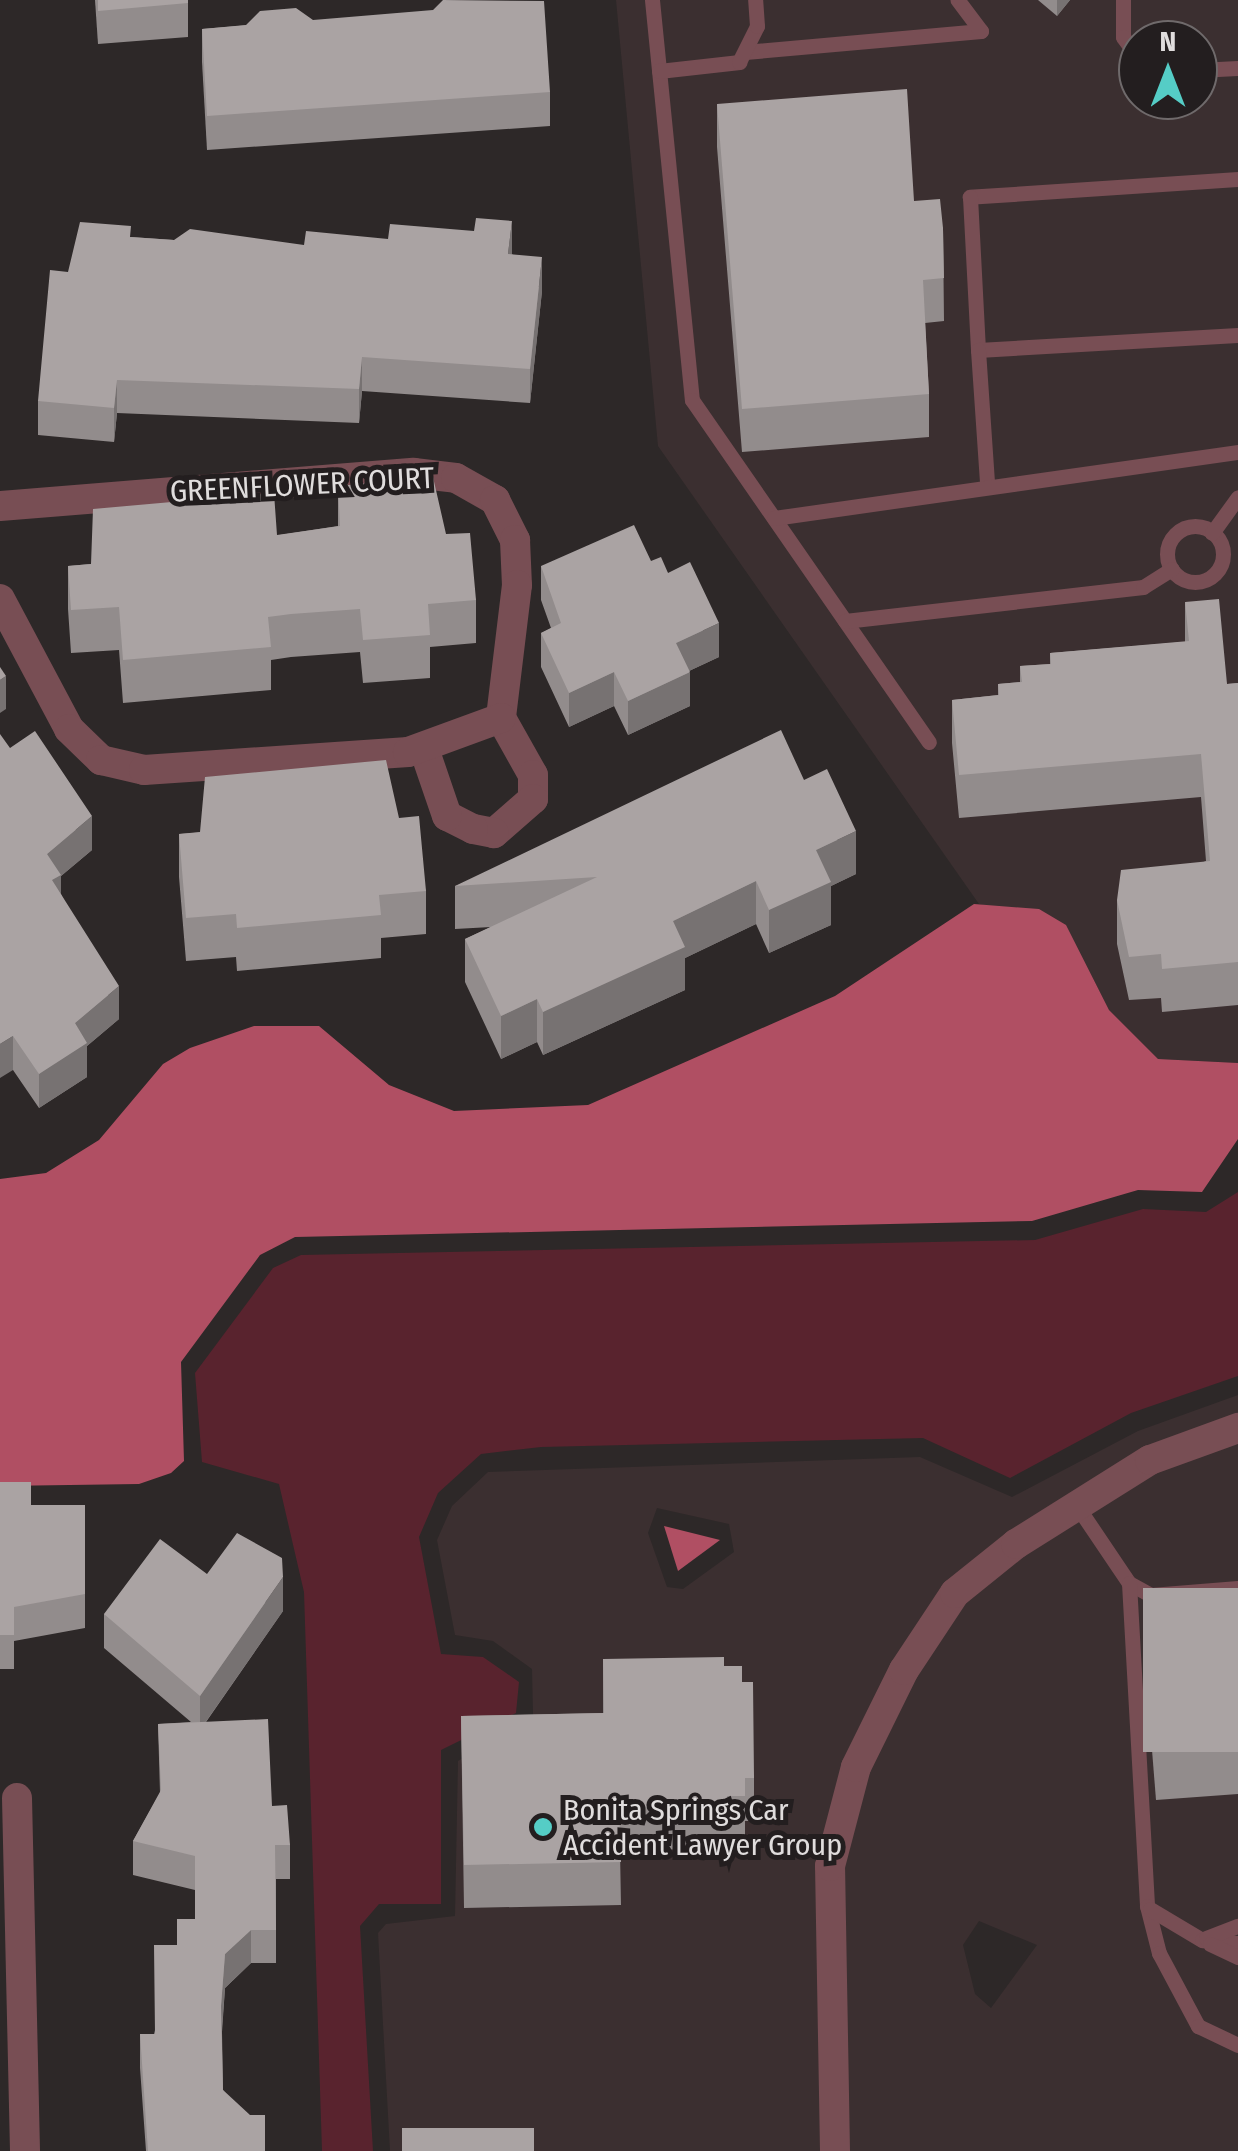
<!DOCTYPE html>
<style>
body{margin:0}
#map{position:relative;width:1238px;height:2151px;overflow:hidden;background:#2d2828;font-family:"Fira Sans Condensed",sans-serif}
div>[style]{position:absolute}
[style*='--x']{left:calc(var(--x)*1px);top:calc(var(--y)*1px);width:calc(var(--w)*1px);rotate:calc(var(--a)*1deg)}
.built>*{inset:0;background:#3b2f30}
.green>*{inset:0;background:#59232e}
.water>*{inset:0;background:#b04f63}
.lane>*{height:15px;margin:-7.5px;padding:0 7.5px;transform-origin:7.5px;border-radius:7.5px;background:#784e54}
.lane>.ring{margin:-7.5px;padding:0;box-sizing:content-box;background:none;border:15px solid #784e54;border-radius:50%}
.street>*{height:30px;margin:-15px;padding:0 15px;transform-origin:15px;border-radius:15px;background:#784e54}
.wall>*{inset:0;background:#928c8c}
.shaded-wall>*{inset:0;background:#777272}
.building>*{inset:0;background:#aaa3a3;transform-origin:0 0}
.dots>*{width:28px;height:28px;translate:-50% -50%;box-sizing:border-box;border:5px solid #231e1f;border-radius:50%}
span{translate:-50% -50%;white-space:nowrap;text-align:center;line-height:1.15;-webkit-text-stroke:10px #231e1f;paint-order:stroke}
.street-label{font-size:30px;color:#e0dddd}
.poi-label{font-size:30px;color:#e0dddd}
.left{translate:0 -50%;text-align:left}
.north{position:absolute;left:1118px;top:20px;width:100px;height:100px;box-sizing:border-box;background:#231e1f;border:2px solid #6f6a6b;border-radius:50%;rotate:0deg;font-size:28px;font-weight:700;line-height:40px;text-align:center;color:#e0dddd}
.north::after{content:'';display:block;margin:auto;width:35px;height:45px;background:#55cdc6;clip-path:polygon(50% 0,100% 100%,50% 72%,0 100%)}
</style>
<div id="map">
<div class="built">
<div style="clip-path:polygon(evenodd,616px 0,1238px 0,1238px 1063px,1158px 1059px,1109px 1010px,1065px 925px,979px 904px,658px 446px,616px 0,1138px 40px,1198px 40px,1198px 100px,1138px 100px,1138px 40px)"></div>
<div style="clip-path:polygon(evenodd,1238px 1395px,1238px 2151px,390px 2151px,378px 1933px,386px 1924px,455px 1916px,458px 1761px,533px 1715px,532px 1669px,493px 1641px,455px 1635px,437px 1540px,452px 1506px,488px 1472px,920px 1457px,1012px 1497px,1138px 1431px,1238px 1395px,657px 1508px,729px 1524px,734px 1552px,683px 1589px,667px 1587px,648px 1533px,657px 1508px,1238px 1395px,979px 1921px,1037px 1945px,991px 2008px,975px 1994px,963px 1945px,979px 1921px)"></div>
</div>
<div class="green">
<div style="clip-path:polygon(1238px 1192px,1238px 1376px,1131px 1413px,1010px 1478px,923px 1438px,541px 1447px,481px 1454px,438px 1493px,419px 1537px,441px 1654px,483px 1657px,519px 1682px,516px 1713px,441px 1750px,441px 1904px,379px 1904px,360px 1926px,373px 2151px,322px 2151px,304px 1592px,279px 1484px,202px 1462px,195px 1373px,273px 1268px,301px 1255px,1035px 1240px,1143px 1209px,1206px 1212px)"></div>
</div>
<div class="water">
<div style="clip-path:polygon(974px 904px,1039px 909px,1066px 925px,1109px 1010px,1158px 1059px,1238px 1063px,1238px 1139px,1202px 1192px,1138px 1190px,1032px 1221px,295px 1237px,260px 1255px,181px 1362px,184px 1461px,171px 1473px,139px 1484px,0 1486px,0 1179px,46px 1173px,99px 1140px,163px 1064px,190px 1048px,254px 1026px,319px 1026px,389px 1085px,454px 1111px,588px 1105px,835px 996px)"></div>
<div style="clip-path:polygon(664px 1526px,720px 1540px,678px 1571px)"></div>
</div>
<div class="lane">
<div style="--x:652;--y:0;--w:402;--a:84.3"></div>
<div style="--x:692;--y:400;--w:416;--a:55.3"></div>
<div style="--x:1123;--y:0;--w:37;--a:90"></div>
<div style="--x:1123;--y:37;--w:26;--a:54"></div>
<div style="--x:745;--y:52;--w:237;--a:-5.1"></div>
<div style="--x:981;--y:31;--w:39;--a:-127"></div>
<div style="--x:1198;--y:70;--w:40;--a:-2.9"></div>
<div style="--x:659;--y:71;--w:81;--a:-6.4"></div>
<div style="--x:739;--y:62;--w:40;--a:-63.4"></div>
<div style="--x:757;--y:26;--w:26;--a:-94"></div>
<div style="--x:1238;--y:179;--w:269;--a:176.2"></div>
<div style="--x:970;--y:197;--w:153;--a:87"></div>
<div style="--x:978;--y:350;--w:260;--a:-3.3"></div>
<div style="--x:978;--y:350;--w:133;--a:86.1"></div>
<div style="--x:774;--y:518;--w:469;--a:-8.1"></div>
<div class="ring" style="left:1167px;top:526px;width:41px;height:41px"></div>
<div style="--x:1212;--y:533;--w:44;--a:-54.2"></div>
<div style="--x:845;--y:621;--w:300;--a:-6.5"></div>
<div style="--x:1143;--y:587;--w:34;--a:-32"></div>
<div style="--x:1077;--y:1506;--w:93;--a:56"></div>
<div style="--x:1129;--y:1583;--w:25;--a:29"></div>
<div style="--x:1151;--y:1595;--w:87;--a:-4.6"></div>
<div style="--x:1129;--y:1583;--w:324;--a:86.8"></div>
<div style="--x:1147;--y:1906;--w:49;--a:75.7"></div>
<div style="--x:1159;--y:1953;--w:83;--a:61.9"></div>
<div style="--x:1198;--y:2026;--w:44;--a:25.4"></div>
<div style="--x:1150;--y:1909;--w:61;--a:30.8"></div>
<div style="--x:1202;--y:1940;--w:36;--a:5"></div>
<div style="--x:1206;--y:1938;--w:34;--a:-21"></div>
<div style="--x:1210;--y:1944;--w:31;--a:25"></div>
</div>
<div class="street">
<div style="--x:0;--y:506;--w:415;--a:-4.6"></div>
<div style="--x:414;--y:473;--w:42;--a:6.8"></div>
<div style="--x:456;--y:478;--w:45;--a:29.4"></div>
<div style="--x:495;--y:500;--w:45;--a:63.4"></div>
<div style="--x:515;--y:540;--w:45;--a:87.5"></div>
<div style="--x:517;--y:585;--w:134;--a:96.9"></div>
<div style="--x:501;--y:718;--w:65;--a:60.7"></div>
<div style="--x:533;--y:775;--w:24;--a:90"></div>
<div style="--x:533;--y:799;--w:52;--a:138.9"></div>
<div style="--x:494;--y:833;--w:21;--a:-169"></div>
<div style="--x:473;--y:829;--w:29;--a:-153"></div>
<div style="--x:447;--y:816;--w:71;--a:-108.9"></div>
<div style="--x:0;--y:599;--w:147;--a:62"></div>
<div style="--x:69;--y:729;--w:45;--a:44.1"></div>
<div style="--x:101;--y:760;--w:44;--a:13.1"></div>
<div style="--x:144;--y:770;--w:265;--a:-3.9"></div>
<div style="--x:408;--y:752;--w:99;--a:-20.1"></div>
<div style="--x:17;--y:1798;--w:353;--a:88.7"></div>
<div style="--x:835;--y:2151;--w:285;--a:-91"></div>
<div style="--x:830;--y:1866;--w:102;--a:-75.3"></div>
<div style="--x:856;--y:1767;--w:108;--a:-63.7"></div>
<div style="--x:904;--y:1670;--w:92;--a:-56.5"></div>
<div style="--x:955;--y:1593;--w:78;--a:-38.8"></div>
<div style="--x:1016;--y:1544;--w:158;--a:-32.1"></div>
<div style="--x:1150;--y:1460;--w:94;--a:-20"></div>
</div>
<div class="wall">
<div style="clip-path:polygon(95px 0,188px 0,188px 37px,98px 44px)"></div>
<div style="clip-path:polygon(1038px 0,1070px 0,1057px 16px)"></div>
<div style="clip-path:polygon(313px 20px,550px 92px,550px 126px,207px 150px,202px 62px,202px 29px)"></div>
<div style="clip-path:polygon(717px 104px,914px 201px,943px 228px,944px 321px,925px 323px,929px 394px,929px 437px,742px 452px,717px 147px)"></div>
<div style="clip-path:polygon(131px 237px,174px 240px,512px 254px,542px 291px,530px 403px,362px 391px,359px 423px,117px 413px,114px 442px,38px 435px,38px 401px)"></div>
<div style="clip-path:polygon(338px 486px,446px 534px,476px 600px,476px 643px,430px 647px,430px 678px,363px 683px,360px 652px,291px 657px,271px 660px,271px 690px,123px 703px,119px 650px,71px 653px,68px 609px,68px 566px,91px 564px,338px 526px)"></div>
<div style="clip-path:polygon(651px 561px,668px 573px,719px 657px,689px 671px,690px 706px,628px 735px,614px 706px,569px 727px,541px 667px,541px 633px,551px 628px,541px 600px,541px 566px)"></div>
<div style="clip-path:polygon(1185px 602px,1227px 684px,1238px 683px,1238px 1005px,1162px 1012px,1161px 998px,1129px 1000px,1117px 944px,1117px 900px,1206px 861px,1201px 797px,959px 818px,952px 743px,952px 700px,998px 695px,998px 684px,1020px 682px,1020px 666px,1050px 664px,1050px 653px,1185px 642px)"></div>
<div style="clip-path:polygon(10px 748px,92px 850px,61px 876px,61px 894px,119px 1019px,87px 1046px,87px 1077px,39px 1108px,13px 1070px)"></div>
<div style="clip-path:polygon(804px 780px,856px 874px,831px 886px,831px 925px,769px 953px,756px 924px,685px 958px,685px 990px,543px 1055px,537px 1042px,501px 1059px,465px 982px,465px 939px,491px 927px,455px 929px,455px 886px)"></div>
<div style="clip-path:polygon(399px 818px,426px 891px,426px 934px,381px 938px,381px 958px,237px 971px,236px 957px,186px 961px,179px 877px,179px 834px)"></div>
<div style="clip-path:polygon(0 1482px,31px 1505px,85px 1505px,85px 1628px,14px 1641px,14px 1669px,0 1669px)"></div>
<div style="clip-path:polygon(207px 1574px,283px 1611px,206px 1722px,272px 1806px,290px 1845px,290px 1879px,276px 1879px,276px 1963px,251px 1963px,225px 1988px,222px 2032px,223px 2090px,265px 2151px,146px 2151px,140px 2068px,140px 2034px,154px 2034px,177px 1945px,195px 1919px,195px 1890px,133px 1875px,133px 1841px,160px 1793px,158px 1724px,191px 1722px,104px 1648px,104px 1614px)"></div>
<div style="clip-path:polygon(1238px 1588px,1238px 1794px,1156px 1800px,1143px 1637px,1143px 1595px)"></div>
<div style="clip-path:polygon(603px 1659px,724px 1666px,742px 1682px,754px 1778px,754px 1821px,745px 1821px,745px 1839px,727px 1839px,727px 1848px,620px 1851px,621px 1905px,464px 1908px,461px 1716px,603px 1713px)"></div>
</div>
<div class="shaded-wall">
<div style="clip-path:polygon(1057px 0,1070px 0,1057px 16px)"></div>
<div style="clip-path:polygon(512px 221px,512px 255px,508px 254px)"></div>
<div style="clip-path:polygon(542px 257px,542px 291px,530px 403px,530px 369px)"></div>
<div style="clip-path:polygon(362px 357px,362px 391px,359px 423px,359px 389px)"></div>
<div style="clip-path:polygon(117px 380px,117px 413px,114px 442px,114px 408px)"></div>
<div style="clip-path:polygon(719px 623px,719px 657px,676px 677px,676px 643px)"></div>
<div style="clip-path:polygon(614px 672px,614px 706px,569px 727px,569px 693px)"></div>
<div style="clip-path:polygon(690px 672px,690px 706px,628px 735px,628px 701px)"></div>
<div style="clip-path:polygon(6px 676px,6px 709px,0 713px,0 680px)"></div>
<div style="clip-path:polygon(92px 816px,92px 850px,61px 876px,61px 909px,47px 888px,47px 854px)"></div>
<div style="clip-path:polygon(856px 831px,856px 874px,831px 886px,831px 925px,769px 953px,769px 910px,816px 850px)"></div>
<div style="clip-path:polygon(756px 881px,756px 924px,685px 958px,685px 990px,543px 1055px,543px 1012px,673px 921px)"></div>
<div style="clip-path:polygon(119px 986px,119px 1019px,87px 1046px,87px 1077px,39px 1108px,39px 1074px,75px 1023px)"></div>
<div style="clip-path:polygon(537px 999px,537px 1042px,501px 1059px,501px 1016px)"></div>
<div style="clip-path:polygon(13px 1036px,13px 1070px,0 1078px,0 1044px)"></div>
<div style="clip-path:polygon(283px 1577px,283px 1611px,200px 1730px,200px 1696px)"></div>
<div style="clip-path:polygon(251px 1930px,251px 1963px,225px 1988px,221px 2039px,221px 2006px,225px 1954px)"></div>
</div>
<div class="building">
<div style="clip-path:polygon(98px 0,188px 0,188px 3px,98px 11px)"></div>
<div style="clip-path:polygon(443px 0,544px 1px,550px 92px,207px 116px,202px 29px,246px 25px,260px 11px,296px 8px,313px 20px,433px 10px)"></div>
<div style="clip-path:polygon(907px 89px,914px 201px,940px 199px,943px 228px,944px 278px,923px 280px,929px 394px,742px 409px,717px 104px)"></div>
<div style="clip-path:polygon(476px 218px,512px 221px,508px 254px,542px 257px,530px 369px,362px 357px,359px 389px,117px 380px,114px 408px,38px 401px,50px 270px,68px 272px,80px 222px,131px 226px,130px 237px,174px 240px,190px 229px,304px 245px,306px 231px,388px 239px,390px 224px,474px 231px)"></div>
<div style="clip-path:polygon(433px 477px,446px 534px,470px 533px,476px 600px,428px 604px,430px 635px,363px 640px,360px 609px,291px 614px,268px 617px,271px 647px,123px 660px,119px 607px,71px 610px,68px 566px,91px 564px,93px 509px,274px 493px,277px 535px,340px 526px,338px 486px)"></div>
<div style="clip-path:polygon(634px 525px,651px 561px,661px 557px,668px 573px,690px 562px,719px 623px,676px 643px,690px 672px,628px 701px,614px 672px,569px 693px,541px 633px,561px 623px,541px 566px)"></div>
<div style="clip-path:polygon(1219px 599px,1227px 684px,1238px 683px,1238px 962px,1162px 969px,1161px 954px,1129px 957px,1117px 900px,1121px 870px,1210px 861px,1201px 754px,959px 775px,952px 700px,999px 695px,998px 684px,1022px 682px,1020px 666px,1051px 664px,1050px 653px,1189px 641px,1185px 602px)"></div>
<div style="clip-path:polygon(0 667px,6px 676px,0 680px)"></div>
<div style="clip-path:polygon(781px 730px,804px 780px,827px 769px,856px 831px,816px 850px,831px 882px,769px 910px,756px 881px,673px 921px,685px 947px,543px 1012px,537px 999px,501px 1016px,465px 939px,597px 877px,455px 886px)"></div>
<div style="clip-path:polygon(35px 731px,92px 816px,47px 854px,61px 875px,52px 880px,119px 986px,75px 1023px,87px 1043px,39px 1074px,13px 1036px,0 1044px,0 734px,10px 748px)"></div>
<div style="clip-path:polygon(386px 760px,399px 818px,419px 816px,426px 891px,379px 895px,381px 915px,237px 928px,236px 914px,186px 918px,179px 834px,200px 832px,205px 777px)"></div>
<div style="clip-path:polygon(0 1482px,31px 1482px,31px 1505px,85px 1505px,85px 1594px,14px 1607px,14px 1635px,0 1635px)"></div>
<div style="clip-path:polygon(237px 1533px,282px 1558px,283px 1577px,200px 1696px,104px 1614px,160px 1539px,207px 1574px)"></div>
<div style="left:1238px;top:1588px;width:164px;height:95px;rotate:90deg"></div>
<div style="clip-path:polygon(724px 1657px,724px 1666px,742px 1666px,742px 1682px,753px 1682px,754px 1778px,745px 1778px,745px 1796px,727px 1796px,727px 1805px,619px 1808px,621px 1862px,464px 1865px,461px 1716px,604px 1713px,603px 1659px)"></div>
<div style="clip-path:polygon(268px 1719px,272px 1806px,287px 1805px,290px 1845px,275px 1845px,276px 1930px,251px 1930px,225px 1954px,221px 2006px,223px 2090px,250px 2115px,265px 2115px,265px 2151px,148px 2151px,140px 2034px,155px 2034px,154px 1945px,177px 1945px,177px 1919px,195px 1919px,195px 1856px,133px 1841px,161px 1790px,158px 1724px)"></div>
<div style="left:534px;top:2128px;width:23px;height:132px;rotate:90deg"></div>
</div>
<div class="dots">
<div style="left:543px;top:1827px;background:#55cdc6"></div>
</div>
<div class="street-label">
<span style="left:302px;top:485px;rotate:-3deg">GREENFLOWER COURT</span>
</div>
<div class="poi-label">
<span class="left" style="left:563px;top:1827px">Bonita Springs Car<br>Accident Lawyer Group</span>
</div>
<div class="north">N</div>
</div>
